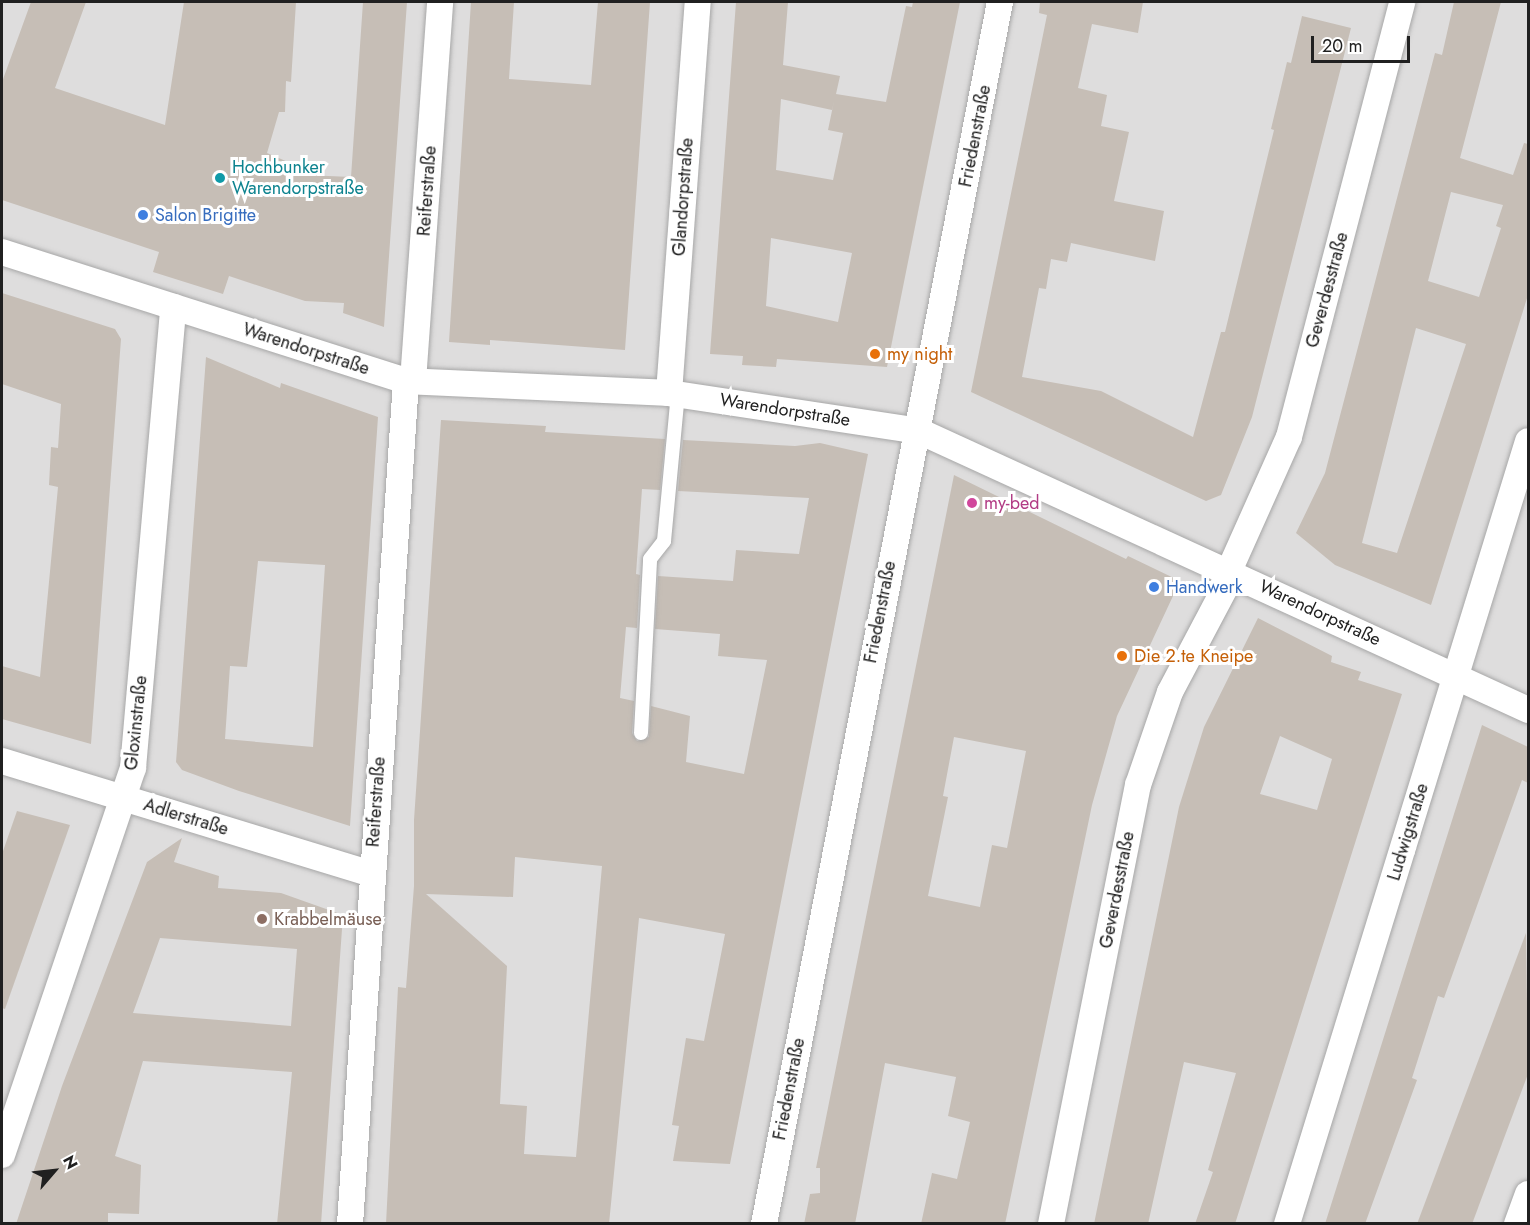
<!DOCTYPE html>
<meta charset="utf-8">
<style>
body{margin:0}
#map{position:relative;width:1530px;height:1225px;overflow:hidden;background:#f1eee7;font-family:Jost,sans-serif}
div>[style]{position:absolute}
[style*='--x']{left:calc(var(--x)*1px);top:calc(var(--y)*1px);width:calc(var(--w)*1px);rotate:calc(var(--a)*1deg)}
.residential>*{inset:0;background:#dedddd;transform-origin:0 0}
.building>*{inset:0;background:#c6beb6}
.roads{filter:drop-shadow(0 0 2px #a7a7a7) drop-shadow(0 0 2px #a7a7a7)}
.service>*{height:14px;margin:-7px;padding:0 7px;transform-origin:7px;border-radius:7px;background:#fff}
.minor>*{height:26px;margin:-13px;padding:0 13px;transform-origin:13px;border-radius:13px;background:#fff}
.dots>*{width:16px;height:16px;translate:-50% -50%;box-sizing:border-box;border:3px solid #fff;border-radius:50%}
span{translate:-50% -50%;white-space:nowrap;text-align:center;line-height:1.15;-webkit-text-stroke:6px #fff;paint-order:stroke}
.street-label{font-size:18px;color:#202020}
.culture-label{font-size:18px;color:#0d838f}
.left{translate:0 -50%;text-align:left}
.shop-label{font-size:18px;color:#366cbe}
.food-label{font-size:18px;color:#c56008}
.hotel-label{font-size:18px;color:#b23c85}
.education-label{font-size:18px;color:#785e54}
.frame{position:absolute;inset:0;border:3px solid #202020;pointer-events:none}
.north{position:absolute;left:24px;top:1141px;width:60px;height:60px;-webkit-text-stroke:4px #fff;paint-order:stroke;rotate:62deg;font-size:16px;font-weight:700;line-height:24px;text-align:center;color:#202020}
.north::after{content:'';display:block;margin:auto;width:21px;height:27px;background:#202020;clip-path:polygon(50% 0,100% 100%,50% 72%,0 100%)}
.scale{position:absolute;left:1311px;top:36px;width:99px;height:27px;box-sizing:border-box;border:3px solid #202020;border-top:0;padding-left:8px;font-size:18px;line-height:21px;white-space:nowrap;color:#202020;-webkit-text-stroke:4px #fff;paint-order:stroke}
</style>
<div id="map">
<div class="residential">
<div style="left:2px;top:2px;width:1526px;height:1221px"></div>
</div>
<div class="building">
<div style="clip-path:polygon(31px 2px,86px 2px,55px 88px,165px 125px,184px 2px,296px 2px,291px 82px,286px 81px,285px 112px,279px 112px,267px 153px,288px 162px,283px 174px,351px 177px,363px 2px,407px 2px,384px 327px,343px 313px,344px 303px,305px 301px,229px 276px,223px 294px,153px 272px,159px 252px,2px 200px,2px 82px)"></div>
<div style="clip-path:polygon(471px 2px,514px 2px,509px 79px,591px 85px,598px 2px,650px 2px,625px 350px,490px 340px,490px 345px,449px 342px)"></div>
<div style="clip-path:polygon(evenodd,736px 2px,788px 2px,783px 65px,840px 76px,836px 94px,886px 102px,906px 6px,912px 7px,913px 2px,960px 2px,887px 367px,777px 359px,776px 367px,742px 365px,743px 356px,710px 354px,736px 2px,781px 99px,832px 110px,834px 101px,828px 130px,843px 133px,833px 180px,776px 170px,781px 99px,736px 2px,771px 238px,852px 253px,838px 322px,766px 306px,771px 238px)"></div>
<div style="clip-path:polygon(1040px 2px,1143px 2px,1138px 33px,1092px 24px,1078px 88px,1107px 95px,1101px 126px,1129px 132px,1114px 201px,1164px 211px,1155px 261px,1071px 243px,1067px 262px,1051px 259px,1046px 289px,1039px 288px,1022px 377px,1101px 391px,1193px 437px,1221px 332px,1225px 332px,1274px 130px,1271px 129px,1287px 62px,1291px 63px,1302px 16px,1351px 28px,1252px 417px,1221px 495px,1206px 501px,971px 392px,1047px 15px,1039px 13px)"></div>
<div style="clip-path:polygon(evenodd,1454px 2px,1501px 2px,1460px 158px,1513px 175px,1524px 143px,1528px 144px,1528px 295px,1431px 605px,1335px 565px,1296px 533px,1325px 473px,1435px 53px,1442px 55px,1454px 2px,1451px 192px,1503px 205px,1496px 226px,1501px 228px,1479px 297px,1428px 281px,1451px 192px,1454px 2px,1416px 328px,1466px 344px,1397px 553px,1362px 543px,1416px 328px)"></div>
<div style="clip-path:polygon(2px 293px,115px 329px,121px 339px,91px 744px,2px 719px,2px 666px,40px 677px,58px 487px,49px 485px,51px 447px,58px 448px,61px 404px,2px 384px)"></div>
<div style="clip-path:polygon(evenodd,206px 357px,280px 388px,281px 383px,378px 417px,350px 826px,239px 791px,182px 770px,176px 762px,206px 357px,258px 561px,325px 565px,313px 747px,225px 739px,230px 666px,247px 667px,258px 561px)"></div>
<div style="clip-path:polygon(evenodd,441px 420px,546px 426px,545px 432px,665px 439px,660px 490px,642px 489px,636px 574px,640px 575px,637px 628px,626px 627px,620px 698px,634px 701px,632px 733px,637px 741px,649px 737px,651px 706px,690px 716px,686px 762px,744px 774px,767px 660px,718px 656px,720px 634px,655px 629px,658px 576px,733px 581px,736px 550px,799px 554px,809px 498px,678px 491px,683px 440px,795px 446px,820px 443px,868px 454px,730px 1164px,673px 1161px,679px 1126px,672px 1125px,686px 1038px,704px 1041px,725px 934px,639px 918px,609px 1224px,386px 1224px,398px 987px,406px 988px,414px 886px,414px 820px,441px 420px,515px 857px,602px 866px,576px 1157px,524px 1154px,527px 1106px,500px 1104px,507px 966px,426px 894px,513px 897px,515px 857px)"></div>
<div style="clip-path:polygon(evenodd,954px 475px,1126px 559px,1128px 556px,1180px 581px,1117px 716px,1092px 805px,1005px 1224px,921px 1224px,932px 1173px,957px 1179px,970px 1122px,948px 1116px,956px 1077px,885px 1063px,855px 1224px,804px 1224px,810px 1194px,820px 1193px,820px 1168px,816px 1168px,954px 475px,954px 737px,1026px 751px,1007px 848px,992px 845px,980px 907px,928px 896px,948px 797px,943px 796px,954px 737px)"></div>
<div style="clip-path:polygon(evenodd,1258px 618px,1332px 656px,1331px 662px,1361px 672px,1358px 680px,1402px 694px,1235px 1224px,1195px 1224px,1213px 1172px,1208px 1170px,1236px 1073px,1184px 1062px,1148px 1224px,1094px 1224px,1179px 807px,1204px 727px,1258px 618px,1280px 736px,1332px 759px,1317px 810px,1260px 794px,1280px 736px)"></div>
<div style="clip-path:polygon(1482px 725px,1528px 747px,1528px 783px,1522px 780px,1444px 998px,1438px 996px,1412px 1078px,1417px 1080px,1365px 1224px,1325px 1224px)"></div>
<div style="clip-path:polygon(17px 811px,70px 825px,5px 1009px,2px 1008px,2px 854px)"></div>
<div style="clip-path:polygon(evenodd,182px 838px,174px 862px,219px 876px,218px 888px,281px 893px,343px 915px,321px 1224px,277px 1224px,292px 1072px,143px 1061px,115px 1156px,141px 1165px,139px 1214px,108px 1213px,108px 1224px,16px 1224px,62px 1086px,147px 862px,182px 838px,160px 938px,297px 949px,291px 1026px,133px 1013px,160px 938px)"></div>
<div style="clip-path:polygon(1526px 933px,1528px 1074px,1472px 1224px,1417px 1224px)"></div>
</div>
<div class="roads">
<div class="service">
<div style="--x:641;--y:733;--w:174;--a:-87"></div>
<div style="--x:650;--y:559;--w:23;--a:-52"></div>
<div style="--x:664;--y:541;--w:148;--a:-84.6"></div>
</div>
<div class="minor">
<div style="--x:2;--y:252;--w:424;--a:17.7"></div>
<div style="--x:406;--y:381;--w:263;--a:2.6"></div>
<div style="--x:669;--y:393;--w:253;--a:8.6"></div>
<div style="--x:919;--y:431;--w:670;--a:24.61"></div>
<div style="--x:413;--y:381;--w:380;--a:-85.9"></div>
<div style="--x:669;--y:393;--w:392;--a:-85.8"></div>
<div style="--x:1229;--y:571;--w:147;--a:-65.9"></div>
<div style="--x:1289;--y:437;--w:449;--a:-75.4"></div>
<div style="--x:2;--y:761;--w:386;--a:17"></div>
<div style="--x:2;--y:1155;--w:409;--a:-71.3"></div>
<div style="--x:133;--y:768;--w:463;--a:-85"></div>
<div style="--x:350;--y:1224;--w:845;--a:-86.2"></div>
<div style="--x:764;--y:1224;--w:1245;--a:-79.07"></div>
<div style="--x:1051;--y:1224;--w:448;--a:-78.8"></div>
<div style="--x:1138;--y:785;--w:98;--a:-71"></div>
<div style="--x:1170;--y:692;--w:135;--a:-62.1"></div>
<div style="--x:1287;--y:1224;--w:819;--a:-72.89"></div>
<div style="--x:1517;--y:1224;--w:32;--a:-70"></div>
</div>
</div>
<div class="dots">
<div style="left:220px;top:178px;background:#0f9aa8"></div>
<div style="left:143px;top:215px;background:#3f7fe0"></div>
<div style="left:875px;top:354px;background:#e8710a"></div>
<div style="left:972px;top:503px;background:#d1479c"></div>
<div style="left:1154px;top:587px;background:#3f7fe0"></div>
<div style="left:1122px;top:656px;background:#e8710a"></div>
<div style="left:262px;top:919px;background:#8d6e63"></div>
</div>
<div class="street-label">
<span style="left:975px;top:136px;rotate:-79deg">Friedenstraße</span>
<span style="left:427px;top:191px;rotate:-86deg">Reiferstraße</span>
<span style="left:683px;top:197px;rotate:-86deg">Glandorpstraße</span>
<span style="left:1327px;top:290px;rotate:-75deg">Geverdesstraße</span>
<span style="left:306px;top:349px;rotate:18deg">Warendorpstraße</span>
<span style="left:785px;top:410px;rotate:9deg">Warendorpstraße</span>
<span style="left:880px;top:612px;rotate:-79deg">Friedenstraße</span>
<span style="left:1320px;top:613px;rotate:25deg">Warendorpstraße</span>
<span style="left:136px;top:723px;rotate:-84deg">Gloxinstraße</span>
<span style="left:376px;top:802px;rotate:-86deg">Reiferstraße</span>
<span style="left:186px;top:817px;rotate:17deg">Adlerstraße</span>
<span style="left:1408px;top:832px;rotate:-73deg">Ludwigstraße</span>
<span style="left:1117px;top:890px;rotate:-79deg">Geverdesstraße</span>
<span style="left:789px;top:1089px;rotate:-79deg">Friedenstraße</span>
</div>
<div class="culture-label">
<span class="left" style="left:232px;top:178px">Hochbunker<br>Warendorpstraße</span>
</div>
<div class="shop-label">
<span class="left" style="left:155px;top:215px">Salon Brigitte</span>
<span class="left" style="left:1166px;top:587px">Handwerk</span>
</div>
<div class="food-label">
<span class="left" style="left:887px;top:354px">my night</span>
<span class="left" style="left:1134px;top:656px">Die 2.te Kneipe</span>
</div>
<div class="hotel-label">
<span class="left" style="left:984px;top:503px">my-bed</span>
</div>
<div class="education-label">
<span class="left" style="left:274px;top:919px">Krabbelmäuse</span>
</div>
<div class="frame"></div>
<div class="north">N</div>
<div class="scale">20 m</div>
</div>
